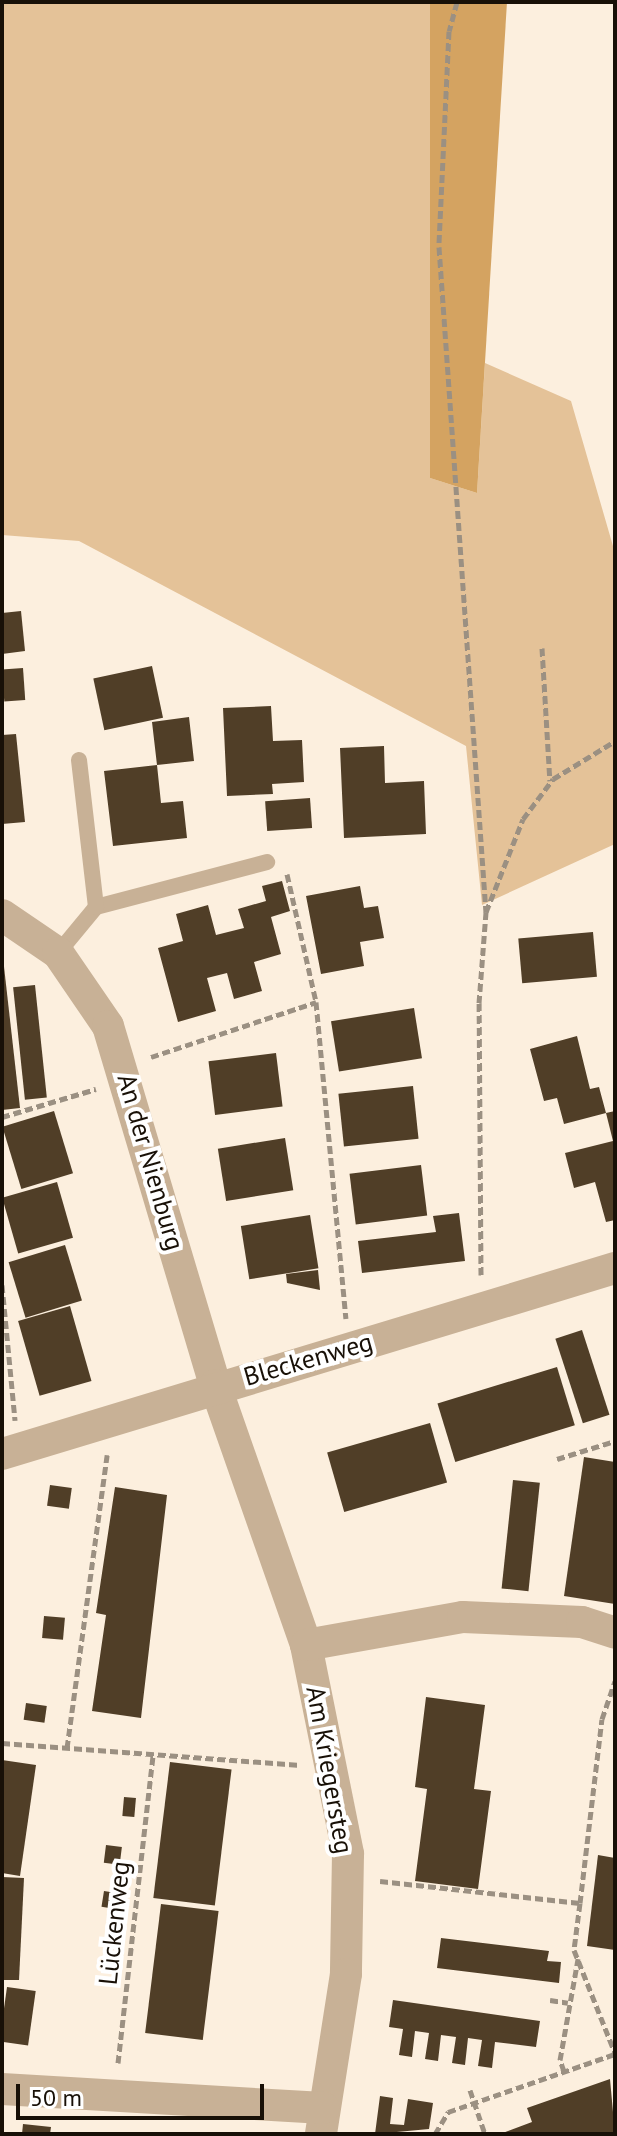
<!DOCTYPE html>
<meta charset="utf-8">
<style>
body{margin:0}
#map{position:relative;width:617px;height:2136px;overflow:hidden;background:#fcefde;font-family:"PT Sans",sans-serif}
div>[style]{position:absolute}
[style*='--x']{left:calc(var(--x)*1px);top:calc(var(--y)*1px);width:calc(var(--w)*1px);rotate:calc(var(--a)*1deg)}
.green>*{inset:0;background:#e4c298}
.forest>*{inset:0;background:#d4a361}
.building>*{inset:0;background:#503e27;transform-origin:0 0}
.path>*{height:5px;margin-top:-2.5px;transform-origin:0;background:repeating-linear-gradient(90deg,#9b9082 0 8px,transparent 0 12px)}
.service>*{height:16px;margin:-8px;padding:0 8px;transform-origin:8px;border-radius:8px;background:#c8b196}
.minor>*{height:32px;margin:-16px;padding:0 16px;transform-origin:16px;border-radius:16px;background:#c8b196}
span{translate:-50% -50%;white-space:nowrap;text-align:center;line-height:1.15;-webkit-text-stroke:8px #fff;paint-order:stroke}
.street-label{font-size:26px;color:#181007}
.frame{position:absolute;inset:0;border:4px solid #181007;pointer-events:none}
.scale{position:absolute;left:16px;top:2084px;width:248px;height:36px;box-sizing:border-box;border:4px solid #181007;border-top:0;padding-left:10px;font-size:24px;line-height:28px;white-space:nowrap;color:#181007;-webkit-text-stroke:6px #fff;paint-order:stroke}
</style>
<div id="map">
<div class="green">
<div style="clip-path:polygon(2px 2px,430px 2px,430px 478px,477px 493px,485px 363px,571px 401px,615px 553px,615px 844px,482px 905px,466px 746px,79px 541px,2px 535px)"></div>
</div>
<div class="forest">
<div style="clip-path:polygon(430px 2px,507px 2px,477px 493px,430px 478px)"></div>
</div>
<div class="building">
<div style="clip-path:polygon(21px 611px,25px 651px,2px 654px,2px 613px)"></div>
<div style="left:152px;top:666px;width:53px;height:60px;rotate:78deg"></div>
<div style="left:23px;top:668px;width:32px;height:21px;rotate:86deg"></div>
<div style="clip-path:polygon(271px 706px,273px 741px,302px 740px,304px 782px,272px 784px,273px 794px,227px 796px,223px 708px)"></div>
<div style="clip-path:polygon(189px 717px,194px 761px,157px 765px,161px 803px,183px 801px,187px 838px,113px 846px,104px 771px,157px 765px,152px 722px)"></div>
<div style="clip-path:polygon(16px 734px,25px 822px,2px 824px,2px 735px)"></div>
<div style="clip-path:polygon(384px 746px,385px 783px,424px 781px,426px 834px,344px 838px,340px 748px)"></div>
<div style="left:310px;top:798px;width:30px;height:45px;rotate:86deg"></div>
<div style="clip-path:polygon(282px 881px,290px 911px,271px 917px,281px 954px,254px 962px,262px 991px,234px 999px,227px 973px,207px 978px,216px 1011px,178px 1022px,158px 948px,183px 941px,176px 914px,208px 905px,216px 935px,244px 928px,238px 909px,266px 901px,262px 886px)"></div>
<div style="clip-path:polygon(360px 886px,364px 908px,378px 906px,384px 938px,360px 942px,364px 966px,321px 974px,306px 896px)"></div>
<div style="left:593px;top:932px;width:45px;height:75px;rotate:85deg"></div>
<div style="clip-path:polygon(2px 949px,20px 1108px,2px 1110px)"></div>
<div style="left:35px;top:985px;width:113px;height:22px;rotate:84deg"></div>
<div style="left:414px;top:1008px;width:51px;height:84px;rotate:81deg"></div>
<div style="clip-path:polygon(577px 1036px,590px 1089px,599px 1087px,606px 1113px,615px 1111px,615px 1220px,606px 1222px,595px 1182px,574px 1188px,565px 1153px,613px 1141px,606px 1113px,564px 1124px,557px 1098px,544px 1101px,530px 1049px)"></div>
<div style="left:276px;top:1053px;width:54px;height:68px;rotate:83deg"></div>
<div style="left:413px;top:1086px;width:53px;height:75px;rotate:84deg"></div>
<div style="left:54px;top:1111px;width:65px;height:54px;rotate:73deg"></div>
<div style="left:285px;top:1138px;width:53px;height:68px;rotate:81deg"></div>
<div style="left:421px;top:1165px;width:51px;height:72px;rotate:83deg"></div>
<div style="left:57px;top:1182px;width:58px;height:57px;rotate:74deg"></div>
<div style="clip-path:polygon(459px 1213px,465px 1261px,362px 1273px,358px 1241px,436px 1232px,433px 1216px)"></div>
<div style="left:310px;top:1215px;width:54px;height:70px;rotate:81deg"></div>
<div style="left:65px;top:1245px;width:58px;height:59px;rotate:73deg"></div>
<div style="clip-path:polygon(318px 1270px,320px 1290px,287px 1283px,286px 1274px)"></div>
<div style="left:70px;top:1306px;width:78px;height:54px;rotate:74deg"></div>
<div style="left:582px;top:1330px;width:89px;height:28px;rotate:72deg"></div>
<div style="left:557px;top:1367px;width:61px;height:125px;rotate:73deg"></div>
<div style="left:430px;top:1423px;width:62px;height:107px;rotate:74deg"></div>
<div style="clip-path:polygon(584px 1457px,615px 1462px,615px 1604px,564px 1596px)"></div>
<div style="left:513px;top:1480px;width:27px;height:109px;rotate:6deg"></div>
<div style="left:50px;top:1485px;width:22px;height:21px;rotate:8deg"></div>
<div style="clip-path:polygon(115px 1487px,167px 1495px,141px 1718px,92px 1711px,106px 1615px,96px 1613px)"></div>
<div style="left:44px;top:1616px;width:21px;height:22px;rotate:5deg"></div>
<div style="clip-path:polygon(426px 1697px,485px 1705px,474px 1789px,491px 1791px,478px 1889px,415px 1881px,427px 1789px,415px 1787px)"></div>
<div style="left:26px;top:1703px;width:21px;height:17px;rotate:8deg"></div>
<div style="clip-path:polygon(2px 1760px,36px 1765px,20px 1876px,2px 1873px)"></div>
<div style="left:170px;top:1762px;width:62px;height:137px;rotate:7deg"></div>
<div style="left:124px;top:1797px;width:12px;height:19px;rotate:5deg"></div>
<div style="left:106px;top:1845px;width:16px;height:18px;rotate:7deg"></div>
<div style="clip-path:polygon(598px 1855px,615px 1858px,615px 1950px,587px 1946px)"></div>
<div style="clip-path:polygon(2px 1877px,24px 1878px,19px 1980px,2px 1980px)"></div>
<div style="left:104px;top:1891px;width:19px;height:16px;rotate:9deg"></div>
<div style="left:161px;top:1904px;width:58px;height:130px;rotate:7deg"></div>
<div style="clip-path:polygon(441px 1938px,549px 1951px,547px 1961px,561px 1962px,559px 1983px,437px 1968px)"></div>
<div style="left:7px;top:1987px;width:29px;height:55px;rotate:8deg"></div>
<div style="clip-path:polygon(393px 2000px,540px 2021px,536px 2047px,495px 2042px,492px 2068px,478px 2066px,482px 2040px,468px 2038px,465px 2065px,452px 2063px,456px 2037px,441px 2035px,438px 2061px,425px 2059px,429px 2033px,415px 2031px,412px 2057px,399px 2055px,403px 2029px,389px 2027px)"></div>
<div style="clip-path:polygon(610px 2079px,615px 2134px,500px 2134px,532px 2122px,527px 2108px)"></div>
<div style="clip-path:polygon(380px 2096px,393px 2098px,390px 2124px,404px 2125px,408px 2099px,433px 2103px,429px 2129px,375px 2134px)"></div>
<div style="clip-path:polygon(23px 2124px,51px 2127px,50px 2134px,22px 2134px)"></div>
</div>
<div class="path">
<div style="--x:457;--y:2;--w:30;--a:105"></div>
<div style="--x:449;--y:31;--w:216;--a:92.7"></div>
<div style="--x:439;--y:247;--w:667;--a:85.96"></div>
<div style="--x:542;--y:648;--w:133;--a:86.6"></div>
<div style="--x:287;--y:874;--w:131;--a:77.2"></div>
<div style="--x:316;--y:1002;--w:318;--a:84.6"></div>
<div style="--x:151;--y:1057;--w:174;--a:-18.4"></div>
<div style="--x:2;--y:1117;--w:98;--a:-16.6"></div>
<div style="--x:481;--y:1275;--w:272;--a:-90.4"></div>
<div style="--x:479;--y:1003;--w:91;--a:-85.6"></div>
<div style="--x:486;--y:912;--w:100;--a:-68.3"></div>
<div style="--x:523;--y:819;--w:50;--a:-53.1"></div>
<div style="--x:553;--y:779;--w:73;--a:-31.5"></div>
<div style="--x:2;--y:1285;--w:136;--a:84.5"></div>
<div style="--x:557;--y:1459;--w:61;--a:-17.2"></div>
<div style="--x:2;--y:1743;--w:299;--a:4.2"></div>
<div style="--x:67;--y:1748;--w:296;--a:-82.2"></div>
<div style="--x:380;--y:1881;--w:201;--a:6.3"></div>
<div style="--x:580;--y:1903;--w:47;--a:97.3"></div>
<div style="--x:574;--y:1950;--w:111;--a:68.3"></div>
<div style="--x:580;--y:1903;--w:185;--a:-83.2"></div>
<div style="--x:602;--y:1719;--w:40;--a:-71.1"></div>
<div style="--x:550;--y:2000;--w:18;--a:9"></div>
<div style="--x:118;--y:2063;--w:311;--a:-83.5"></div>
<div style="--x:564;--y:2071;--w:12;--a:-110"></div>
<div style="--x:560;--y:2060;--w:103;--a:-79.9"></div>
<div style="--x:470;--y:2090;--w:46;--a:71.2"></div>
<div style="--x:435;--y:2134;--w:26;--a:-59"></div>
<div style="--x:448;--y:2112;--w:177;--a:-19.2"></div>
</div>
<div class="service">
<div style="--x:96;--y:907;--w:177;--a:-14.7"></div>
<div style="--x:58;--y:953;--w:60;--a:-50.4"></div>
<div style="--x:96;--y:907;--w:148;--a:-96.6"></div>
</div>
<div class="minor">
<div style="--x:2;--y:915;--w:68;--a:34.2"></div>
<div style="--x:58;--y:953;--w:88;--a:55.6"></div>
<div style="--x:108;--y:1026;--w:375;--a:73.4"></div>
<div style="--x:215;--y:1385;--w:275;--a:70.7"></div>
<div style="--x:306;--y:1645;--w:213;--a:78.6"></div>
<div style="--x:348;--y:1854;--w:120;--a:91"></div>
<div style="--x:346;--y:1974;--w:162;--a:98.9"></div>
<div style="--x:2;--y:1454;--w:641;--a:-16.88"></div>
<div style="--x:306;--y:1645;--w:159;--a:-10.1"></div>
<div style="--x:463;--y:1617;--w:119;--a:2.4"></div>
<div style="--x:582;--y:1622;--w:35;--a:18"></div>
<div style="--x:2;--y:2089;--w:322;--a:3.4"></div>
</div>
<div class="street-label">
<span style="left:151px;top:1162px;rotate:74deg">An der Nienburg</span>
<span style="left:308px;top:1359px;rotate:-16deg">Bleckenweg</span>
<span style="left:330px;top:1770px;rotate:80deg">Am Kriegersteg</span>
<span style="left:114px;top:1923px;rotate:-84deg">Lückenweg</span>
</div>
<div class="frame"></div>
<div class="scale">50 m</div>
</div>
